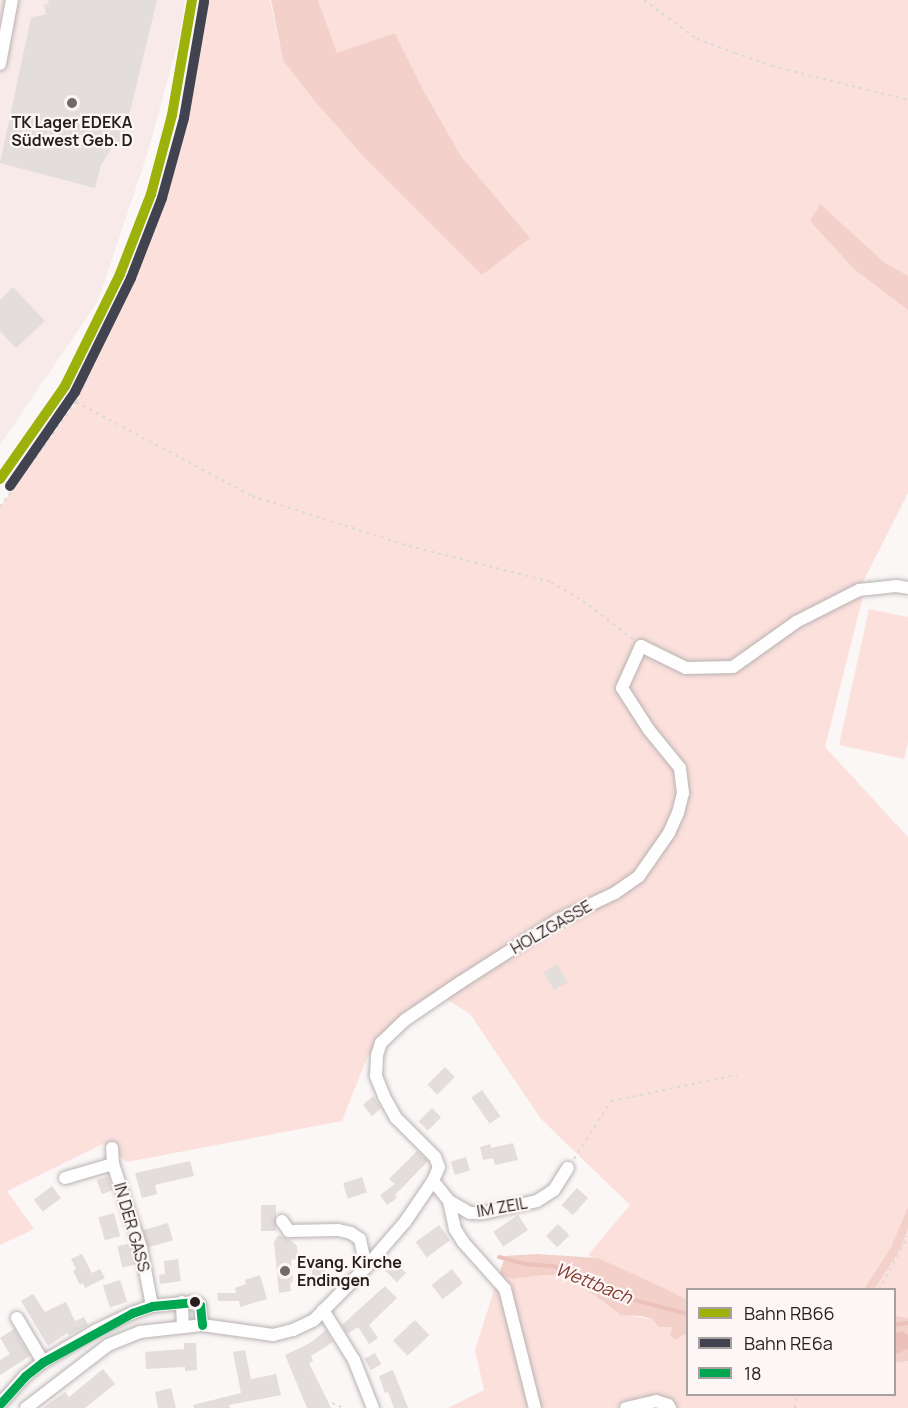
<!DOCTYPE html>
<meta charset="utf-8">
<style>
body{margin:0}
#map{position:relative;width:908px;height:1408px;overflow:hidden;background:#fbf7f7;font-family:Manrope,sans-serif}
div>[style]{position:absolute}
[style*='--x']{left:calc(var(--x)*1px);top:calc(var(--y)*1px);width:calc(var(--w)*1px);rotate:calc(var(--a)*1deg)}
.built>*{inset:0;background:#f7eae8}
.green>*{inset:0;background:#fbe0dc}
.forest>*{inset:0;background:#f3d0ca}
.water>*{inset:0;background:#ecc1ba}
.stream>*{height:4px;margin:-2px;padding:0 2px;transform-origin:2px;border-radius:2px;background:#ecc1ba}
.building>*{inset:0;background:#e3dddc;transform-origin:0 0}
.path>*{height:2px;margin-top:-1px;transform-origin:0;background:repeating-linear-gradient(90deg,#dbd9d9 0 3px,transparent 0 7.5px)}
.roads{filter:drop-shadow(0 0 2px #b8b2b1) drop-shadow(0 0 2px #b8b2b1)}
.minor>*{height:12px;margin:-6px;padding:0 6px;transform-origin:6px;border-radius:6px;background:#fefefe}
.bus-1>*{height:9px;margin:-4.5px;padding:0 4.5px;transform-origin:4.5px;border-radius:4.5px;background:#00a651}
.rail-1>*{height:10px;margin:-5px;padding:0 5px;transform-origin:5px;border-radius:5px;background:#9cb109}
.rail-2>*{height:10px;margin:-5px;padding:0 5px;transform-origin:5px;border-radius:5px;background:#424351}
.dots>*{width:16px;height:16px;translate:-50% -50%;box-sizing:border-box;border:3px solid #fcf6f6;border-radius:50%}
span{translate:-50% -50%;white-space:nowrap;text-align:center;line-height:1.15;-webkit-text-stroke:4.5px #fcf6f6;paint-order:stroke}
.poi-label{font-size:16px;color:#271e1c;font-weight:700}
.left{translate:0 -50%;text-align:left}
.street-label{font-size:16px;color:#271e1c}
.water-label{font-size:18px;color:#82392f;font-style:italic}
.legend{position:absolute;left:686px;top:1288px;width:210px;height:108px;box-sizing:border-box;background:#fcf6f6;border:2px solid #a7a09f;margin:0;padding:8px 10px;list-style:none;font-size:18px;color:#271e1c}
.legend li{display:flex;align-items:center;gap:12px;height:30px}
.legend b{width:30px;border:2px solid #a7a09f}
</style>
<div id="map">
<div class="built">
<div style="clip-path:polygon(0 0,185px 0,181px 31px,147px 155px,98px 301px,0 445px)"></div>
</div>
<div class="green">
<div style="clip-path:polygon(208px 0,270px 0,283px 60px,482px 274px,529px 238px,461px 156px,425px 93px,395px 33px,337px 54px,318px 0,908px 0,908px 493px,859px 590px,862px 600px,825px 747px,908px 837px,908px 1207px,890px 1249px,864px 1289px,688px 1290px,687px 1301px,588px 1255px,630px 1205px,541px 1119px,470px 1014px,441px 996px,405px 1020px,367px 1058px,342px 1121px,127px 1162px,103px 1144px,7px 1191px,34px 1229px,0 1245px,0 507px,76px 402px,139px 266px,172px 178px,186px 120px)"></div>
<div style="clip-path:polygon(869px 609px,908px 617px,908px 742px,904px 759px,839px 745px)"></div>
<div style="clip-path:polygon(908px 1229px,908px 1318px,899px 1319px,895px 1316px,894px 1290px,875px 1290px)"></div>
<div style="clip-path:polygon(499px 1274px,512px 1279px,544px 1275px,567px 1275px,579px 1282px,608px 1306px,633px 1316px,652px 1319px,659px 1327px,673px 1327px,676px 1340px,687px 1333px,688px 1394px,894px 1394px,895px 1363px,908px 1361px,908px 1408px,670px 1408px,668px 1405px,626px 1408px,448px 1408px,484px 1390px,475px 1350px)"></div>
</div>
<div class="forest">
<div style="clip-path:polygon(271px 0,318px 0,337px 53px,395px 33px,425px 93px,461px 156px,530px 238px,482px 275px,366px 159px,313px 99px,283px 60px)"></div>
<div style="clip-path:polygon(820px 204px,885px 263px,908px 276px,908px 310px,854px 269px,810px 221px)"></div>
<div style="clip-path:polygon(908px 1207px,908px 1229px,900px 1249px,875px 1289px,864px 1289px,890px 1249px)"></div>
<div style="clip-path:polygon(537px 1254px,598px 1258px,668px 1290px,687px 1300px,687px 1333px,676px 1340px,670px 1336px,672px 1327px,659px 1327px,652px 1319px,641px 1316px,621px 1315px,567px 1275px,544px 1275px,512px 1279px,499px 1274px,505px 1256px)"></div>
<div style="clip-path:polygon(894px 1316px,908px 1318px,908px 1361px,895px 1363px)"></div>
</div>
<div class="water">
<div style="clip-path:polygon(902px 1331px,908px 1335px,908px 1349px,895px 1354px,895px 1333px)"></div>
</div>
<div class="stream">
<div style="--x:499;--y:1257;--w:27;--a:15"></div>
<div style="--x:525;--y:1264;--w:27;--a:4"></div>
<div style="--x:552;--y:1266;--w:30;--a:17"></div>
<div style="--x:581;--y:1275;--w:39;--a:30"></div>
<div style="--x:615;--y:1295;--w:75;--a:14.6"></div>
<div style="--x:894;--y:1325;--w:14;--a:-8"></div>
</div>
<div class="building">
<div style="clip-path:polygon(48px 0,157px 0,122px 145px,114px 144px,101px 165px,95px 188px,0 163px,31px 18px,46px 14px,44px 5px,49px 4px)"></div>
<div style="clip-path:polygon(13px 287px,45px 321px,16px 348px,0 331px,0 300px)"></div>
<div style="left:557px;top:964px;width:21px;height:16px;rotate:59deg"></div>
<div style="left:445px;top:1067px;width:14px;height:25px;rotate:45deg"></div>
<div style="left:482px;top:1090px;width:32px;height:13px;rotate:55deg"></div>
<div style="clip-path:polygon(373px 1096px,381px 1108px,372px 1116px,363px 1105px)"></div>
<div style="left:432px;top:1108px;width:13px;height:19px;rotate:45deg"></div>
<div style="clip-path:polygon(513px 1143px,518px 1160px,495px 1165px,493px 1158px,483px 1160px,480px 1147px,490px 1144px,491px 1148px)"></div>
<div style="clip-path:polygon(417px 1151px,428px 1161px,395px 1195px,397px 1198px,387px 1205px,380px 1195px,395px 1184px,389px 1179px)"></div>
<div style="left:466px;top:1157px;width:14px;height:16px;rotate:73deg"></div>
<div style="clip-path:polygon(190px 1161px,194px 1176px,155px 1185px,157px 1194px,142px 1198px,135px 1173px)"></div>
<div style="left:108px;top:1176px;width:15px;height:12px;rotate:70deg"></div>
<div style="left:362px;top:1177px;width:16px;height:20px;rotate:72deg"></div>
<div style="left:52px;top:1186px;width:15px;height:23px;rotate:53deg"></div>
<div style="left:577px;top:1188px;width:15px;height:23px;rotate:42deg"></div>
<div style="left:261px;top:1205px;width:15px;height:26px"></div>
<div style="left:114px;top:1213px;width:24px;height:16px;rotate:75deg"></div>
<div style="left:518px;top:1215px;width:18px;height:30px;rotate:56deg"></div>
<div style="left:168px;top:1223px;width:18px;height:26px;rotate:74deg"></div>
<div style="left:558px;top:1224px;width:16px;height:17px;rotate:45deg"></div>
<div style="left:439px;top:1225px;width:19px;height:29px;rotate:54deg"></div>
<div style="clip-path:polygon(278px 1235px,289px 1239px,297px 1246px,298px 1259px,291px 1260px,293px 1282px,290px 1283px,291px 1291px,279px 1293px,274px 1243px)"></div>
<div style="left:131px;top:1243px;width:22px;height:14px;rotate:77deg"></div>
<div style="clip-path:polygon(82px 1254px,92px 1273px,100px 1269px,105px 1278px,85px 1288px,83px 1283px,80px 1285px,73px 1271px,76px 1269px,71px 1259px)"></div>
<div style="clip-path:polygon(178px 1259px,181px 1281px,160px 1284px,159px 1275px,165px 1274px,164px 1261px)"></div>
<div style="left:394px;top:1261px;width:17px;height:13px;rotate:45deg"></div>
<div style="left:324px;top:1264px;width:18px;height:13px;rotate:84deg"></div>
<div style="left:452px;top:1269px;width:18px;height:26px;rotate:52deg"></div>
<div style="clip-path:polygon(260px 1275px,267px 1299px,240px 1307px,239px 1301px,218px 1301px,217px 1293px,236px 1293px,235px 1288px,246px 1284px,245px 1280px)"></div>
<div style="left:120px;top:1280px;width:23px;height:18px;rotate:72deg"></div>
<div style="clip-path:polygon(385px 1286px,397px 1298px,369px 1325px,378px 1338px,369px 1344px,358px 1327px,347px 1334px,342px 1325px)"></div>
<div style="clip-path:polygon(33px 1294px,45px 1312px,66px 1302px,75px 1321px,84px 1317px,88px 1325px,69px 1335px,67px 1333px,48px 1346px,21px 1301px)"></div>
<div style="left:415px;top:1320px;width:21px;height:30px;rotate:47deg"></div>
<div style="clip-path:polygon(14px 1329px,30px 1356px,0 1375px,0 1360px,10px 1354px,0 1338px)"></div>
<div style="clip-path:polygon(326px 1330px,333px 1342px,311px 1356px,313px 1361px,309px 1363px,331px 1408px,307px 1408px,285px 1355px,310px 1343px)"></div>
<div style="clip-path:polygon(184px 1343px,196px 1343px,197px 1370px,185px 1371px,185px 1367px,146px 1369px,145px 1352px,184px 1349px)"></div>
<div style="clip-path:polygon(245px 1350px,251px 1379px,276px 1374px,281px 1395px,229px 1405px,230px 1408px,194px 1408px,193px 1405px,241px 1393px,233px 1352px)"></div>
<div style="left:375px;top:1353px;width:13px;height:12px;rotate:61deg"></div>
<div style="clip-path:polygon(103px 1369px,115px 1384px,85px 1408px,43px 1408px,65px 1392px,69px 1397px)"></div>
<div style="clip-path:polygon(393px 1370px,408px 1408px,394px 1408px,388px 1392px,385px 1393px,379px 1376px)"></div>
<div style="clip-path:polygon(171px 1388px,176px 1408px,158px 1408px,155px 1392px)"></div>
</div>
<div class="path">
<div style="--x:644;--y:0;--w:66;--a:36.3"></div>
<div style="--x:697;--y:39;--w:40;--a:20.2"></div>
<div style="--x:735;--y:53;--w:39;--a:19"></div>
<div style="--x:772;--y:66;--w:140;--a:14"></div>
<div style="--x:76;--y:402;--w:200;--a:28.1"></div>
<div style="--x:252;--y:496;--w:165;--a:17.7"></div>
<div style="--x:409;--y:546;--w:146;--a:14.2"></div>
<div style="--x:551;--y:582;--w:37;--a:31"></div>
<div style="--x:583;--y:601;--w:64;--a:37.4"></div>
<div style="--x:0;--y:507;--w:130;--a:-54.1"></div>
<div style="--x:76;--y:402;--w:150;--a:-65.1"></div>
<div style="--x:139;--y:266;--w:94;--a:-69.4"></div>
<div style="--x:172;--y:178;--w:60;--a:-76.4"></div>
<div style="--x:186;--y:120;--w:122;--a:-79.6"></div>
<div style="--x:574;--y:1159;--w:69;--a:-57.5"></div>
<div style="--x:611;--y:1101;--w:129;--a:-11.7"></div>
<div style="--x:879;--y:1290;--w:61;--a:-61.8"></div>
<div style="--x:332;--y:1403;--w:13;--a:23"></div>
<div style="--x:795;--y:1408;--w:14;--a:-86"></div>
</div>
<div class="roads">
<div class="minor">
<div style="--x:0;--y:64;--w:65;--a:-79.4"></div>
<div style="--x:112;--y:1148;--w:16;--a:86"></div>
<div style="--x:113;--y:1164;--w:89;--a:71.6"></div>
<div style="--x:141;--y:1248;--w:59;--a:79.3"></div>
<div style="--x:65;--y:1178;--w:50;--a:-16.3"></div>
<div style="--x:433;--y:1181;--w:26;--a:51"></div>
<div style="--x:449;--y:1201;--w:24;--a:30"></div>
<div style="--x:470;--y:1213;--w:13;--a:0"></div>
<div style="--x:483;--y:1213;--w:55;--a:-12.5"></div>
<div style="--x:537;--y:1201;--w:20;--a:-33"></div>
<div style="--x:554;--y:1190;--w:26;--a:-58"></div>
<div style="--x:449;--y:1201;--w:29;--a:78"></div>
<div style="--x:455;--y:1229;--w:15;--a:58"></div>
<div style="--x:463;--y:1242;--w:63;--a:48.2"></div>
<div style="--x:505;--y:1289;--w:123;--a:75.9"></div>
<div style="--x:282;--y:1221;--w:12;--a:55"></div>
<div style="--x:289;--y:1231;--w:49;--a:-1.2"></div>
<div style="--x:338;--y:1230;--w:13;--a:13"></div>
<div style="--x:351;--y:1233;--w:11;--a:34"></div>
<div style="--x:360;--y:1239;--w:29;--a:78"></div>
<div style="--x:182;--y:1302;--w:24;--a:88"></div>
<div style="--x:323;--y:1310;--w:59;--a:58.2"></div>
<div style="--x:354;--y:1360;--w:52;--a:68.4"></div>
<div style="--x:17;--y:1318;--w:51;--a:59.4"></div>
<div style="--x:0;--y:1404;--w:38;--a:-48"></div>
<div style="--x:25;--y:1376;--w:23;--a:-38"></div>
<div style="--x:43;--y:1362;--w:61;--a:-30.8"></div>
<div style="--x:95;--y:1331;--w:41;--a:-25.9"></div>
<div style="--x:132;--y:1313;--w:21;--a:-19"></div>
<div style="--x:152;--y:1306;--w:43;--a:-5.3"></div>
<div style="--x:195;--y:1302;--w:6;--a:31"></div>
<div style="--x:200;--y:1305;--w:20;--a:84"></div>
<div style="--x:26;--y:1408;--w:103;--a:-37.5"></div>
<div style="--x:108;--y:1345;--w:35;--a:-22"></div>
<div style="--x:140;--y:1332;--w:62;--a:-6.4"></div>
<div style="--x:202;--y:1325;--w:72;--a:8"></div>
<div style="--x:273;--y:1335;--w:21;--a:-14"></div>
<div style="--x:293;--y:1330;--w:23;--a:-25"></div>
<div style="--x:314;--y:1320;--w:74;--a:-45.5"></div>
<div style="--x:366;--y:1267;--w:60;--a:-49.1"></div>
<div style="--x:405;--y:1222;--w:50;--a:-55.7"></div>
<div style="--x:433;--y:1181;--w:15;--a:-67"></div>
<div style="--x:439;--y:1167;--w:11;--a:-112"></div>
<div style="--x:435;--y:1157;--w:55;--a:-135"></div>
<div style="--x:396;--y:1118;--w:25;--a:-119"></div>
<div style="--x:384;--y:1096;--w:22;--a:-112"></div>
<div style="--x:376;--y:1076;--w:21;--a:-87"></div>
<div style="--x:377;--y:1055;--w:13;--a:-72"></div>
<div style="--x:381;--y:1043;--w:33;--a:-44"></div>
<div style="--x:405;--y:1020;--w:68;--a:-34.2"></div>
<div style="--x:461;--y:982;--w:113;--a:-32.7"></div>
<div style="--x:556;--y:921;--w:65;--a:-25.4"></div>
<div style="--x:615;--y:893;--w:29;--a:-35"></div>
<div style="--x:639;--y:876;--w:52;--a:-55.1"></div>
<div style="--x:669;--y:833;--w:22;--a:-66"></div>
<div style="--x:678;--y:813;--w:21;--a:-76"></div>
<div style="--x:683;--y:793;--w:25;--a:-97"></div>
<div style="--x:680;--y:768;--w:49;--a:-129.2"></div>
<div style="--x:649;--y:730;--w:50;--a:-122.7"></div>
<div style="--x:622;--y:688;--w:46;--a:-65.7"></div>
<div style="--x:641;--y:646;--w:50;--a:26.1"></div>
<div style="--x:686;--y:668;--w:47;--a:-1.2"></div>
<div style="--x:733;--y:667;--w:77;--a:-35.5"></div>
<div style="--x:796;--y:622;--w:71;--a:-26.9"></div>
<div style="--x:859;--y:590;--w:37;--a:-6"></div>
<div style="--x:896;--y:586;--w:12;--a:9"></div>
<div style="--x:626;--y:1408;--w:31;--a:-13"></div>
<div style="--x:656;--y:1401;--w:13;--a:18"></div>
<div style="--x:668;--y:1405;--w:4;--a:56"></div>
</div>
</div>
<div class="bus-1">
<div style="--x:0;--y:1404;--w:38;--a:-48"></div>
<div style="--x:25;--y:1376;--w:23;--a:-38"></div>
<div style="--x:43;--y:1362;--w:102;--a:-28.8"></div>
<div style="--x:132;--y:1313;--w:21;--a:-19"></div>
<div style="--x:152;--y:1306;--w:43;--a:-5.3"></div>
<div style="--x:195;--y:1302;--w:6;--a:31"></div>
<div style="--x:200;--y:1305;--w:20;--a:84"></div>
</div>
<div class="rail-1">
<div style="--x:0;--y:479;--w:113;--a:-55"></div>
<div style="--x:65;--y:386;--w:125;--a:-63.8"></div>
<div style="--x:120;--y:274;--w:86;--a:-68.8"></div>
<div style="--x:151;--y:194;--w:82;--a:-75.1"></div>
<div style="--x:172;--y:115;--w:117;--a:-80.1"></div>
</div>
<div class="rail-2">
<div style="--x:10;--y:486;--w:114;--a:-55.3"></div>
<div style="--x:75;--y:392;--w:127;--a:-63.8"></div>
<div style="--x:131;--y:278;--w:86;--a:-68.8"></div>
<div style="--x:162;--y:198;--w:83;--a:-74.6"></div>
<div style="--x:184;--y:118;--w:118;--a:-80.2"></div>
</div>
<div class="dots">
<div style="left:72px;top:103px;background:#716a69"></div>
<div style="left:285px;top:1271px;background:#716a69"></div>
<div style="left:195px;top:1302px;background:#271e1c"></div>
</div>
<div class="poi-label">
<span style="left:72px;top:131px">TK Lager EDEKA<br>Südwest Geb. D</span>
<span class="left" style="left:297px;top:1271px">Evang. Kirche<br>Endingen</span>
</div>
<div class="street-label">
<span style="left:551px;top:927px;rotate:-30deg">HOLZGASSE</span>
<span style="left:502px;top:1207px;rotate:-10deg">IM ZEIL</span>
<span style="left:132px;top:1227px;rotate:74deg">IN DER GASS</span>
</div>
<div class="water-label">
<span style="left:594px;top:1283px;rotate:22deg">Wettbach</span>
</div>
<ul class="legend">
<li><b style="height:8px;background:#9cb109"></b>Bahn RB66</li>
<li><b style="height:8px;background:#424351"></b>Bahn RE6a</li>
<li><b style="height:8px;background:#00a651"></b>18</li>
</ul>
</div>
